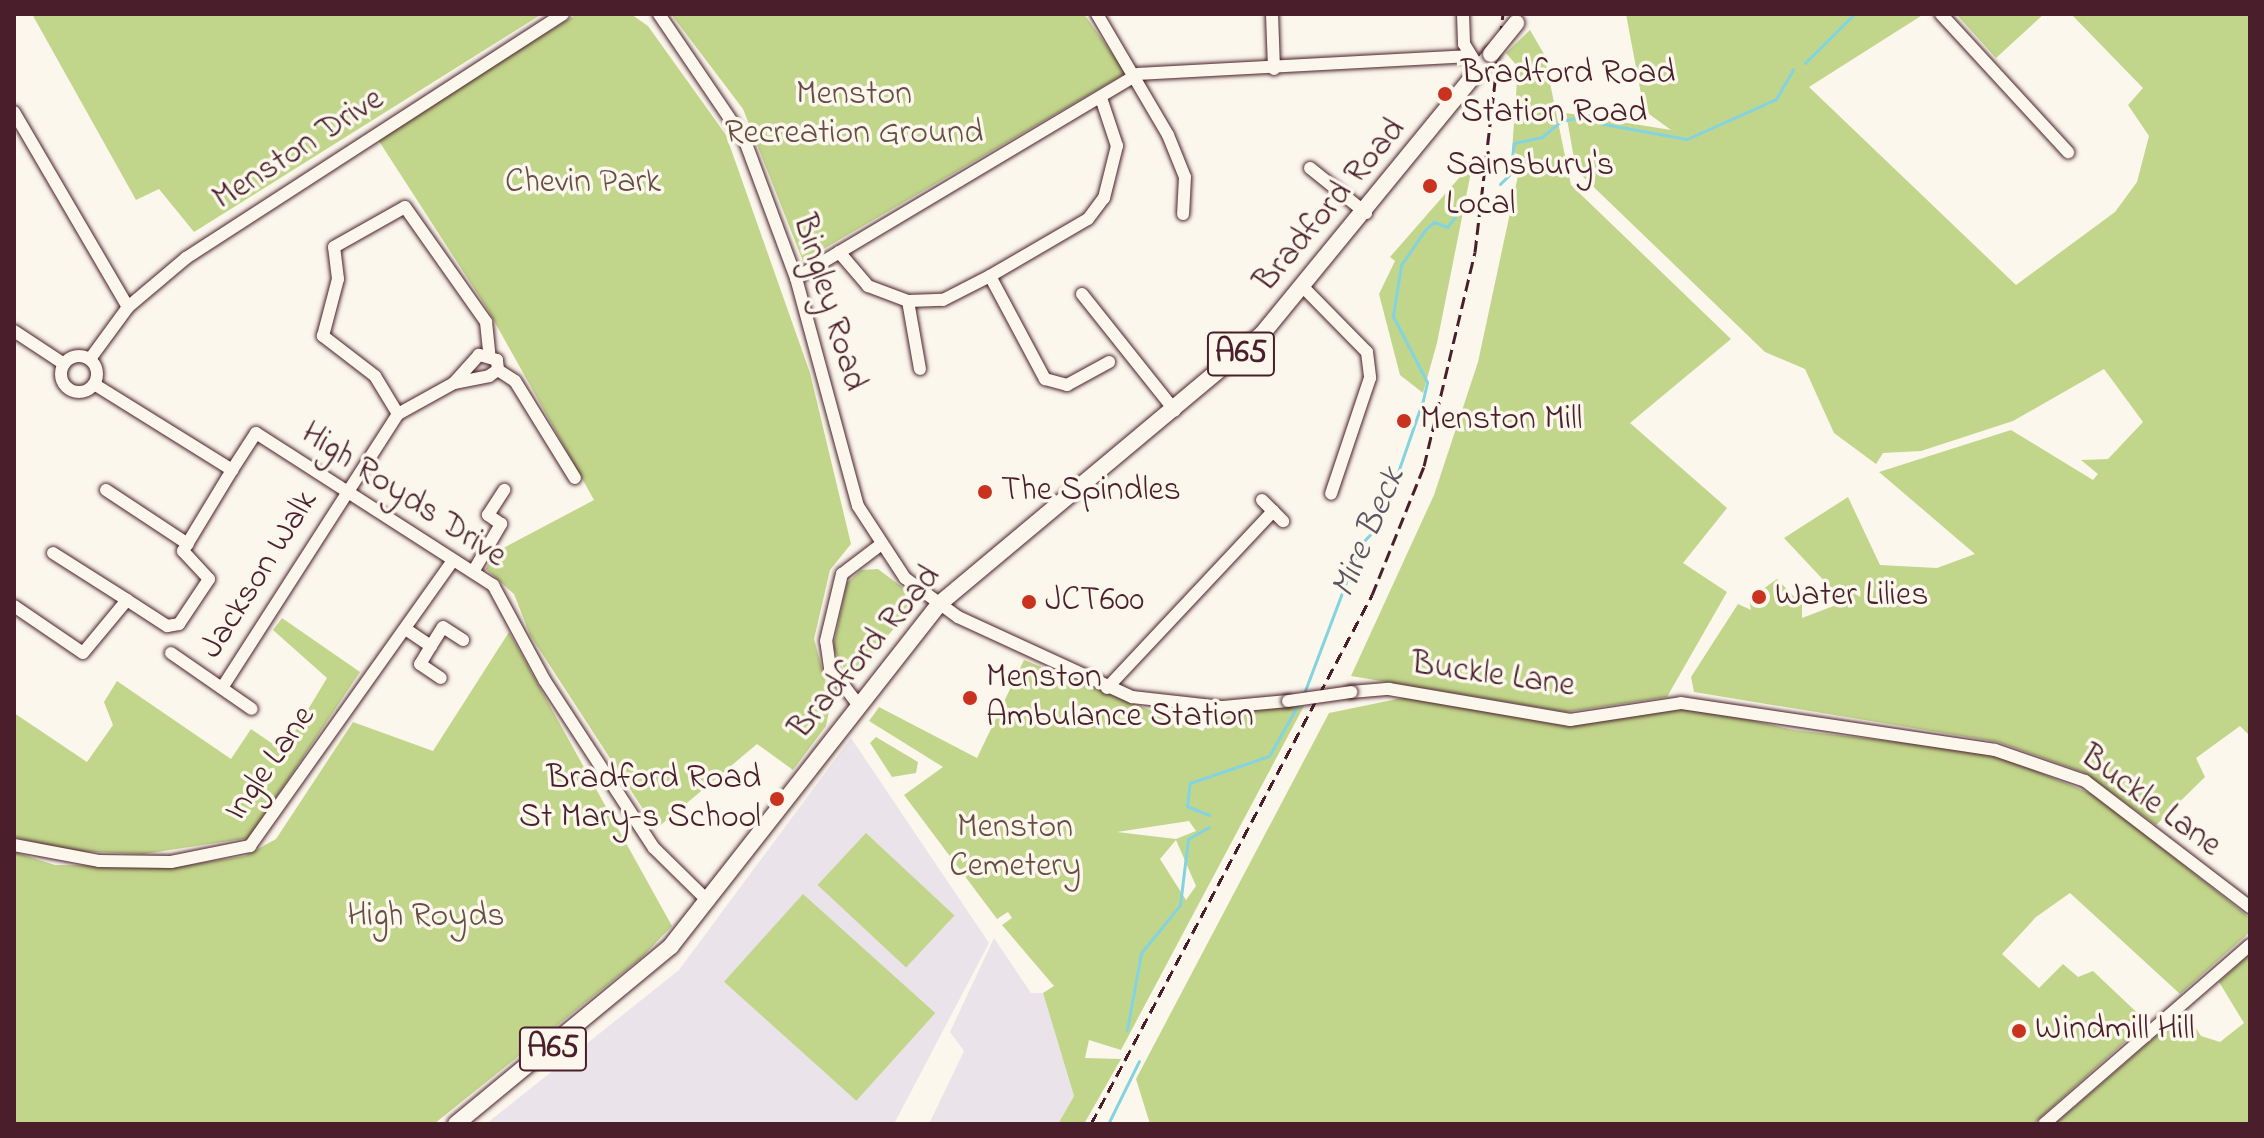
<!DOCTYPE html>
<style>
body{margin:0}
#map{position:relative;width:2264px;height:1138px;overflow:hidden;background:#fbf7ec;font-family:"Indie Flower",sans-serif}
div>[style]{position:absolute}
[style*='--x']{left:calc(var(--x)*1px);top:calc(var(--y)*1px);width:calc(var(--w)*1px);rotate:calc(var(--a)*1deg)}
.built>*{inset:0;background:#eae3ea}
.green>*{inset:0;background:#c2d68b;transform-origin:0 0}
.stream>*{height:3px;margin:-1.5px;padding:0 1.5px;transform-origin:1.5px;border-radius:1.5px;background:#83d3e0}
.roads{filter:drop-shadow(0 0 2px #4a1f2b) drop-shadow(0 0 2px #4a1f2b)}
.minor>*{height:12px;margin:-6px;padding:0 6px;transform-origin:6px;border-radius:6px;background:#fbf7ec}
.minor>.ring{margin:-6px;padding:0;box-sizing:content-box;background:none;border:12px solid #fbf7ec;border-radius:50%}
.major>*{height:16px;margin:-8px;padding:0 8px;transform-origin:8px;border-radius:8px;background:#fbf7ec}
.rail>*{height:3px;margin-top:-1.5px;transform-origin:0;background:repeating-linear-gradient(90deg,#4a1f2b 0 12px,transparent 0 18px)}
.bridges{filter:drop-shadow(0 0 2px #4a1f2b) drop-shadow(0 0 2px #4a1f2b)}
.minor-bridge>*{height:12px;margin:-6px;padding:0 6px;transform-origin:6px;border-radius:6px;background:#fbf7ec}
.major-bridge>*{height:16px;margin:-8px;padding:0 8px;transform-origin:8px;border-radius:8px;background:#fbf7ec}
.dots>*{width:22px;height:22px;translate:-50% -50%;box-sizing:border-box;border:4px solid #fbf7ec;border-radius:50%}
span{translate:-50% -50%;white-space:nowrap;text-align:center;line-height:1.15;-webkit-text-stroke:7px #fbf7ec;paint-order:stroke}
.shield-label span{padding:2px 6px;background:#fbf7ec;border:2px solid;border-radius:6px;-webkit-text-stroke-width:0}
.shield-label{font-size:32px;color:#4a1f2b;font-weight:700}
.poi-label{font-size:34px;color:#4a1f2b}
.left{translate:0 -50%;text-align:left}
.right{translate:-100% -50%;text-align:right}
.park-label{font-size:34px;color:#684d43}
.street-label{font-size:34px;color:#4a1f2b}
.water-label{font-size:36px;color:#5b5561;font-style:italic}
.frame{position:absolute;inset:0;border:16px solid #4a1f2b;pointer-events:none}
</style>
<div id="map">
<div class="built">
<div style="clip-path:polygon(851px 738px,989px 943px,894px 1124px,486px 1124px,679px 970px)"></div>
<div style="clip-path:polygon(994px 938px,1031px 993px,1043px 993px,1074px 1096px,1058px 1124px,929px 1124px,964px 1051px,950px 1032px)"></div>
</div>
<div class="green">
<div style="clip-path:polygon(32px 14px,542px 14px,194px 232px,159px 189px,136px 200px)"></div>
<div style="clip-path:polygon(577px 14px,631px 14px,648px 26px,726px 135px,810px 373px,851px 544px,830px 570px,814px 639px,831px 702px,826px 726px,793px 770px,757px 744px,656px 829px,530px 635px,514px 594px,486px 569px,494px 553px,594px 500px,488px 310px,377px 138px)"></div>
<div style="clip-path:polygon(671px 14px,1084px 14px,1126px 73px,803px 261px,743px 109px)"></div>
<div style="clip-path:polygon(1626px 14px,1924px 14px,1809px 87px,2016px 285px,2115px 212px,2137px 182px,2149px 136px,2128px 105px,2143px 88px,2071px 14px,2250px 14px,2250px 736px,2240px 726px,2196px 758px,2205px 777px,2156px 825px,2083px 772px,1998px 742px,1694px 692px,1691px 677px,1738px 604px,1751px 610px,1749px 599px,1777px 579px,1802px 605px,1802px 618px,1844px 602px,1784px 538px,1848px 497px,1880px 565px,1937px 568px,1975px 554px,1879px 472px,2011px 430px,2093px 480px,2098px 474px,2081px 460px,2108px 459px,2143px 422px,2104px 369px,2013px 421px,1921px 451px,1883px 453px,1876px 464px,1834px 433px,1805px 369px,1765px 352px,1576px 170px,1566px 113px,1671px 130px,1649px 114px,1641px 94px)"></div>
<div style="clip-path:polygon(1956px 14px,2044px 14px,1996px 58px)"></div>
<div style="clip-path:polygon(1530px 30px,1544px 54px,1571px 185px,1731px 339px,1630px 423px,1727px 508px,1683px 563px,1727px 592px,1667px 697px,1566px 712px,1351px 676px,1434px 495px,1478px 362px,1522px 157px,1512px 151px,1518px 67px,1506px 53px)"></div>
<div style="clip-path:polygon(1473px 162px,1437px 343px,1423px 393px,1400px 375px,1379px 294px,1395px 261px,1390px 257px)"></div>
<div style="clip-path:polygon(878px 569px,902px 587px,911px 609px,850px 679px,833px 648px,847px 583px,861px 570px)"></div>
<div style="clip-path:polygon(282px 618px,360px 672px,249px 838px,144px 854px,69px 851px,14px 837px,14px 713px,87px 762px,113px 725px,104px 702px,117px 681px,231px 759px,251px 729px,283px 751px,327px 678px,273px 630px)"></div>
<div style="clip-path:polygon(509px 632px,672px 926px,641px 958px,434px 1124px,14px 1124px,14px 852px,55px 865px,182px 866px,245px 856px,276px 839px,353px 722px,433px 751px)"></div>
<div style="clip-path:polygon(evenodd,1024px 660px,1203px 731px,1214px 713px,1304px 706px,1121px 1050px,1089px 1040px,1085px 1058px,1121px 1059px,1084px 1124px,1058px 1124px,1074px 1096px,1043px 993px,1054px 986px,1002px 925px,1012px 918px,1008px 912px,997px 919px,904px 795px,943px 767px,869px 721px,879px 707px,977px 758px,1024px 660px,1189px 821px,1196px 831px,1176px 839px,1117px 832px,1189px 821px,1024px 660px,1176px 840px,1196px 886px,1186px 900px,1160px 859px,1176px 840px)"></div>
<div style="clip-path:polygon(1407px 697px,1554px 724px,1678px 709px,1714px 712px,1794px 730px,1992px 753px,2097px 796px,2250px 918px,2250px 932px,2180px 994px,2070px 893px,2036px 917px,2002px 954px,2039px 988px,2063px 964px,2078px 977px,2093px 971px,2147px 1022px,2033px 1124px,1150px 1124px,1136px 1079px,1329px 713px)"></div>
<div style="clip-path:polygon(876px 737px,918px 762px,916px 773px,892px 777px,870px 743px)"></div>
<div style="left:866px;top:833px;width:121px;height:71px;rotate:43deg"></div>
<div style="left:803px;top:894px;width:178px;height:118px;rotate:42deg"></div>
<div style="clip-path:polygon(2250px 954px,2250px 1124px,2055px 1124px,2185px 1011px,2201px 1036px,2220px 1042px,2244px 1023px,2219px 982px)"></div>
</div>
<div class="stream">
<div style="--x:1805;--y:63;--w:69;--a:-45"></div>
<div style="--x:1500;--y:184;--w:14;--a:-45"></div>
<div style="--x:1510;--y:174;--w:31;--a:-83"></div>
<div style="--x:1514;--y:143;--w:29;--a:-12"></div>
<div style="--x:1542;--y:137;--w:25;--a:-40"></div>
<div style="--x:1561;--y:121;--w:31;--a:-11"></div>
<div style="--x:1591;--y:115;--w:15;--a:37"></div>
<div style="--x:1603;--y:124;--w:85;--a:10.1"></div>
<div style="--x:1687;--y:139;--w:98;--a:-24.2"></div>
<div style="--x:1776;--y:99;--w:34;--a:-60"></div>
<div style="--x:1303;--y:696;--w:161;--a:-69.3"></div>
<div style="--x:1360;--y:545;--w:29;--a:-46"></div>
<div style="--x:1380;--y:524;--w:131;--a:-70.9"></div>
<div style="--x:1423;--y:400;--w:18;--a:-77"></div>
<div style="--x:1427;--y:382;--w:74;--a:-117.3"></div>
<div style="--x:1393;--y:316;--w:52;--a:-81.1"></div>
<div style="--x:1401;--y:265;--w:42;--a:-55.6"></div>
<div style="--x:1425;--y:230;--w:12;--a:-42"></div>
<div style="--x:1434;--y:222;--w:14;--a:21"></div>
<div style="--x:1447;--y:227;--w:23;--a:-52"></div>
<div style="--x:1209;--y:815;--w:24;--a:-158"></div>
<div style="--x:1187;--y:806;--w:23;--a:-83"></div>
<div style="--x:1190;--y:783;--w:83;--a:-18.9"></div>
<div style="--x:1269;--y:756;--w:61;--a:-60.5"></div>
<div style="--x:1127;--y:1030;--w:78;--a:-79.7"></div>
<div style="--x:1141;--y:953;--w:62;--a:-50.9"></div>
<div style="--x:1180;--y:905;--w:66;--a:-83.1"></div>
<div style="--x:1188;--y:839;--w:24;--a:-30"></div>
<div style="--x:1108;--y:1124;--w:70;--a:-63.8"></div>
</div>
<div class="roads">
<div class="minor">
<div style="--x:659;--y:14;--w:153;--a:55.9"></div>
<div style="--x:745;--y:141;--w:146;--a:69.6"></div>
<div style="--x:796;--y:278;--w:236;--a:74.8"></div>
<div style="--x:858;--y:506;--w:86;--a:56.9"></div>
<div style="--x:905;--y:578;--w:66;--a:36.3"></div>
<div style="--x:958;--y:617;--w:192;--a:24.7"></div>
<div style="--x:1132;--y:697;--w:92;--a:6.3"></div>
<div style="--x:1223;--y:707;--w:65;--a:-5.3"></div>
<div style="--x:1097;--y:14;--w:140;--a:59.6"></div>
<div style="--x:1168;--y:135;--w:45;--a:68"></div>
<div style="--x:1185;--y:177;--w:37;--a:93"></div>
<div style="--x:1272;--y:14;--w:55;--a:87.9"></div>
<div style="--x:1463;--y:14;--w:30;--a:88"></div>
<div style="--x:1464;--y:44;--w:19;--a:58"></div>
<div style="--x:1941;--y:14;--w:188;--a:47.4"></div>
<div style="--x:1138;--y:74;--w:332;--a:-3.1"></div>
<div style="--x:14;--y:112;--w:226;--a:59.7"></div>
<div style="--x:1310;--y:168;--w:72;--a:38.8"></div>
<div style="--x:839;--y:252;--w:45;--a:49.5"></div>
<div style="--x:868;--y:286;--w:43;--a:20.6"></div>
<div style="--x:908;--y:301;--w:35;--a:-2"></div>
<div style="--x:943;--y:300;--w:53;--a:-27.1"></div>
<div style="--x:990;--y:276;--w:113;--a:-30.2"></div>
<div style="--x:1088;--y:219;--w:26;--a:-53"></div>
<div style="--x:1104;--y:198;--w:54;--a:-76"></div>
<div style="--x:1117;--y:146;--w:47;--a:-108.4"></div>
<div style="--x:990;--y:276;--w:117;--a:61.9"></div>
<div style="--x:1045;--y:379;--w:23;--a:15"></div>
<div style="--x:1067;--y:385;--w:48;--a:-28.7"></div>
<div style="--x:796;--y:278;--w:398;--a:-30.8"></div>
<div style="--x:1304;--y:288;--w:90;--a:45.5"></div>
<div style="--x:1367;--y:352;--w:26;--a:83"></div>
<div style="--x:1370;--y:378;--w:122;--a:108.6"></div>
<div style="--x:1082;--y:294;--w:149;--a:51.5"></div>
<div style="--x:908;--y:301;--w:69;--a:80"></div>
<div style="--x:14;--y:331;--w:60;--a:33.4"></div>
<div class="ring" style="left:61px;top:356px;width:24px;height:24px"></div>
<div style="--x:90;--y:359;--w:64;--a:-53.8"></div>
<div style="--x:128;--y:307;--w:76;--a:-40.2"></div>
<div style="--x:186;--y:258;--w:449;--a:-32.9"></div>
<div style="--x:498;--y:370;--w:20;--a:33"></div>
<div style="--x:515;--y:381;--w:114;--a:58.3"></div>
<div style="--x:94;--y:384;--w:163;--a:31.9"></div>
<div style="--x:232;--y:470;--w:44;--a:-57"></div>
<div style="--x:256;--y:433;--w:282;--a:32.7"></div>
<div style="--x:493;--y:585;--w:109;--a:61.6"></div>
<div style="--x:545;--y:681;--w:199;--a:56.9"></div>
<div style="--x:654;--y:848;--w:76;--a:44.5"></div>
<div style="--x:398;--y:414;--w:44;--a:-121.2"></div>
<div style="--x:375;--y:376;--w:66;--a:-142.4"></div>
<div style="--x:323;--y:336;--w:59;--a:-75.3"></div>
<div style="--x:338;--y:279;--w:32;--a:-97"></div>
<div style="--x:334;--y:247;--w:81;--a:-29.4"></div>
<div style="--x:405;--y:207;--w:141;--a:54.8"></div>
<div style="--x:486;--y:322;--w:31;--a:84"></div>
<div style="--x:106;--y:490;--w:98;--a:33.4"></div>
<div style="--x:1262;--y:500;--w:30;--a:45"></div>
<div style="--x:53;--y:553;--w:88;--a:32.4"></div>
<div style="--x:473;--y:572;--w:56;--a:-59.7"></div>
<div style="--x:501;--y:524;--w:16;--a:-145"></div>
<div style="--x:488;--y:515;--w:30;--a:-57"></div>
<div style="--x:14;--y:606;--w:83;--a:34.3"></div>
<div style="--x:83;--y:653;--w:69;--a:-50.3"></div>
<div style="--x:127;--y:600;--w:48;--a:33"></div>
<div style="--x:167;--y:626;--w:12;--a:-9"></div>
<div style="--x:179;--y:624;--w:54;--a:-56.3"></div>
<div style="--x:209;--y:579;--w:38;--a:-133"></div>
<div style="--x:183;--y:551;--w:95;--a:-58.8"></div>
<div style="--x:407;--y:630;--w:29;--a:34"></div>
<div style="--x:431;--y:646;--w:22;--a:-58"></div>
<div style="--x:443;--y:627;--w:24;--a:33"></div>
<div style="--x:431;--y:646;--w:21;--a:121"></div>
<div style="--x:420;--y:664;--w:25;--a:34"></div>
<div style="--x:171;--y:653;--w:98;--a:34.7"></div>
<div style="--x:222;--y:688;--w:326;--a:-57.3"></div>
<div style="--x:398;--y:414;--w:64;--a:-29"></div>
<div style="--x:454;--y:383;--w:36;--a:-11"></div>
<div style="--x:489;--y:376;--w:11;--a:-34"></div>
<div style="--x:498;--y:370;--w:10;--a:-96"></div>
<div style="--x:497;--y:360;--w:19;--a:-164"></div>
<div style="--x:479;--y:355;--w:38;--a:132"></div>
<div style="--x:1107;--y:688;--w:243;--a:-46.8"></div>
<div style="--x:1351;--y:692;--w:38;--a:-5"></div>
<div style="--x:1389;--y:689;--w:184;--a:9.7"></div>
<div style="--x:1570;--y:720;--w:112;--a:-8.7"></div>
<div style="--x:1681;--y:703;--w:317;--a:8.5"></div>
<div style="--x:1995;--y:750;--w:95;--a:19"></div>
<div style="--x:2085;--y:781;--w:208;--a:37.4"></div>
<div style="--x:857;--y:703;--w:44;--a:-127.6"></div>
<div style="--x:830;--y:668;--w:27;--a:-98"></div>
<div style="--x:826;--y:641;--w:69;--a:-76.6"></div>
<div style="--x:842;--y:574;--w:48;--a:-37.3"></div>
<div style="--x:14;--y:845;--w:86;--a:10.7"></div>
<div style="--x:99;--y:861;--w:72;--a:0.8"></div>
<div style="--x:171;--y:862;--w:81;--a:-11.4"></div>
<div style="--x:250;--y:846;--w:349;--a:-54.6"></div>
<div style="--x:2044;--y:1124;--w:273;--a:-41"></div>
</div>
<div class="major">
<div style="--x:456;--y:1124;--w:279;--a:-39.6"></div>
<div style="--x:671;--y:946;--w:433;--a:-51.9"></div>
<div style="--x:938;--y:605;--w:424;--a:-39.9"></div>
<div style="--x:1263;--y:333;--w:360;--a:-50.7"></div>
</div>
</div>
<div class="rail">
<div style="--x:1091;--y:1124;--w:599;--a:-62.02"></div>
<div style="--x:1372;--y:595;--w:139;--a:-68"></div>
<div style="--x:1424;--y:466;--w:220;--a:-76.6"></div>
<div style="--x:1475;--y:252;--w:240;--a:-83.3"></div>
</div>
<div class="bridges">
<div class="minor-bridge">
<div style="--x:1288;--y:701;--w:64;--a:-8.1"></div>
</div>
<div class="major-bridge">
<div style="--x:1491;--y:54;--w:40;--a:-51"></div>
</div>
</div>
<div class="dots">
<div style="left:1445px;top:94px;background:#c8321e"></div>
<div style="left:1430px;top:186px;background:#c8321e"></div>
<div style="left:1404px;top:421px;background:#c8321e"></div>
<div style="left:985px;top:492px;background:#c8321e"></div>
<div style="left:1759px;top:597px;background:#c8321e"></div>
<div style="left:1029px;top:602px;background:#c8321e"></div>
<div style="left:970px;top:698px;background:#c8321e"></div>
<div style="left:777px;top:799px;background:#c8321e"></div>
<div style="left:2019px;top:1031px;background:#c8321e"></div>
</div>
<div class="shield-label">
<span style="left:1241px;top:354px">A65</span>
<span style="left:553px;top:1049px">A65</span>
</div>
<div class="poi-label">
<span class="left" style="left:1461px;top:94px">Bradford Road<br>Station Road</span>
<span class="left" style="left:1446px;top:186px">Sainsbury's<br>Local</span>
<span class="left" style="left:1420px;top:421px">Menston Mill</span>
<span class="left" style="left:1001px;top:492px">The Spindles</span>
<span class="left" style="left:1775px;top:597px">Water Lilies</span>
<span class="left" style="left:1045px;top:602px">JCT600</span>
<span class="left" style="left:986px;top:698px">Menston<br>Ambulance Station</span>
<span class="right" style="left:761px;top:799px">Bradford Road<br>St Mary-s School</span>
<span class="left" style="left:2035px;top:1031px">Windmill Hill</span>
</div>
<div class="park-label">
<span style="left:854px;top:115px">Menston<br>Recreation Ground</span>
<span style="left:583px;top:184px">Chevin Park</span>
<span style="left:1015px;top:848px">Menston<br>Cemetery</span>
<span style="left:426px;top:918px">High Royds</span>
</div>
<div class="street-label">
<span style="left:299px;top:150px;rotate:-33deg">Menston Drive</span>
<span style="left:1331px;top:206px;rotate:-50deg">Bradford Road</span>
<span style="left:828px;top:303px;rotate:73deg">Bingley Road</span>
<span style="left:403px;top:496px;rotate:33deg">High Royds Drive</span>
<span style="left:260px;top:575px;rotate:-58deg">Jackson Walk</span>
<span style="left:866px;top:653px;rotate:-50deg">Bradford Road</span>
<span style="left:1493px;top:676px;rotate:8deg">Buckle Lane</span>
<span style="left:271px;top:764px;rotate:-55deg">Ingle Lane</span>
<span style="left:2150px;top:802px;rotate:36deg">Buckle Lane</span>
</div>
<div class="water-label">
<span style="left:1369px;top:533px;rotate:-67deg">Mire Beck</span>
</div>
<div class="frame"></div>
</div>
